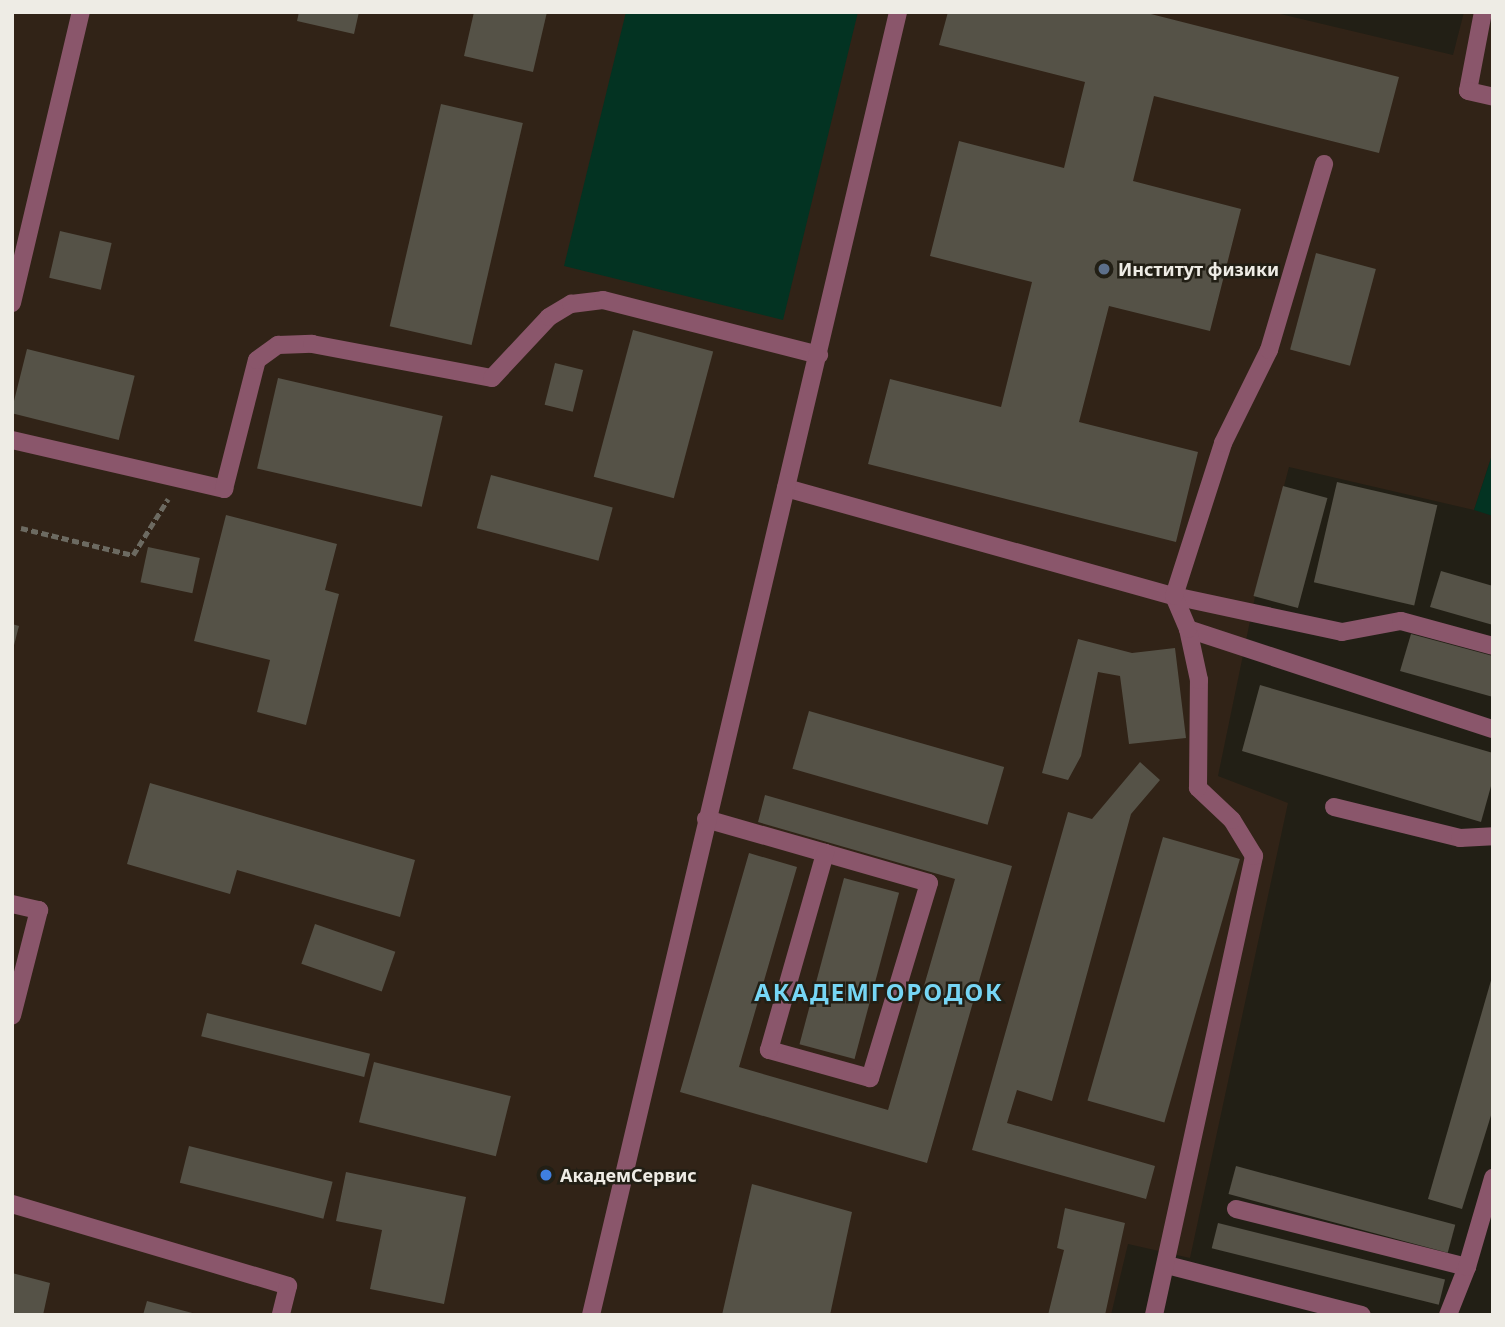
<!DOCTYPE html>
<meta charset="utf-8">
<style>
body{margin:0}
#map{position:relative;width:1505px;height:1327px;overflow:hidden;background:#221f15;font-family:"Noto Sans",sans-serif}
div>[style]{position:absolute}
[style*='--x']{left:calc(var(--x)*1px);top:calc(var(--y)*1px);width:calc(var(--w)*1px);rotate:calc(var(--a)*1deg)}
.education>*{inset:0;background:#312317}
.green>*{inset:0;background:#033322}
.building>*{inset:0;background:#555247;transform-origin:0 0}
.path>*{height:4.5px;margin-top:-2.25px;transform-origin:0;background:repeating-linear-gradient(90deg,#6c6a61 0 7px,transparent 0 10.5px)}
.minor>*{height:18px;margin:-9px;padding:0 9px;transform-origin:9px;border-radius:9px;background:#8a566b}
.dots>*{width:19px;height:19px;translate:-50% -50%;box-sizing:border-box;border:4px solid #221f15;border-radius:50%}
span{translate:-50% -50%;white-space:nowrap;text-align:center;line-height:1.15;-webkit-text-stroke:5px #221f15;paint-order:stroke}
.poi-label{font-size:18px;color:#eeece5;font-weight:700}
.left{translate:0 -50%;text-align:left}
.district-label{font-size:24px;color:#76d6f5;font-weight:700;letter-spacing:2px}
.frame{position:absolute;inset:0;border:14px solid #eeece5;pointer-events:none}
</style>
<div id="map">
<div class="education">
<div style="clip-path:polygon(12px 12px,1272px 12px,1453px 55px,1464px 12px,1493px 12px,1493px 452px,1474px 510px,1289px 467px,1255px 597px,1218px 776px,1288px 803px,1190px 1258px,1128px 1244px,1111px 1315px,12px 1315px)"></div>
</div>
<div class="green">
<div style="clip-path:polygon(626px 12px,858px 12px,783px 320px,564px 266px)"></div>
<div style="clip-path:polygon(1493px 452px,1493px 516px,1474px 510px)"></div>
</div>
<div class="building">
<div style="clip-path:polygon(299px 12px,359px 12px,354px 34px,297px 21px)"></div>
<div style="clip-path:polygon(474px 12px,547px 12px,533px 72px,464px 56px)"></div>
<div style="clip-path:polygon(948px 12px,1143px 12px,1399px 77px,1379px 153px,1154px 96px,1133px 181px,1241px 209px,1210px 331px,1109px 306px,1079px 422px,1198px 452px,1176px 542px,868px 464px,890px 379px,1001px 407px,1032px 282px,930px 256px,959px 141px,1064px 168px,1085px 82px,939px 45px)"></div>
<div style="left:441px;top:104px;width:84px;height:228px;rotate:13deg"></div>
<div style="left:60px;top:231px;width:53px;height:48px;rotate:13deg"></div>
<div style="left:1316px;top:253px;width:62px;height:100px;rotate:15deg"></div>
<div style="left:633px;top:330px;width:83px;height:152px;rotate:15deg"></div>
<div style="left:27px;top:349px;width:111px;height:66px;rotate:14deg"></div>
<div style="left:555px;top:363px;width:29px;height:43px;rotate:14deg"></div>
<div style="left:278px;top:378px;width:169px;height:93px;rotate:13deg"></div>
<div style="left:491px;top:475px;width:126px;height:55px;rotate:15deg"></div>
<div style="left:1337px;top:482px;width:103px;height:103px;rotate:13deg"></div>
<div style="left:1283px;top:486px;width:46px;height:114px;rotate:15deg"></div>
<div style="clip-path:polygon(226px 515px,337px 544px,325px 590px,339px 594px,306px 725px,257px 712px,270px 660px,194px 641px)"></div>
<div style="left:148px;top:547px;width:53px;height:36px;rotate:12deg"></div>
<div style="clip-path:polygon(1441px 571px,1493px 586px,1493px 625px,1430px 607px)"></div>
<div style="clip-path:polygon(12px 624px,19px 626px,13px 649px,12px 649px)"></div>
<div style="clip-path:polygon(1411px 634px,1493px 656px,1493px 697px,1400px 671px)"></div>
<div style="clip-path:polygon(1078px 639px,1132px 653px,1175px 648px,1186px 738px,1129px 744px,1120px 676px,1098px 672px,1081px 756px,1068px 780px,1042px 773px)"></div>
<div style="clip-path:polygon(1260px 685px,1493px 753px,1493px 779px,1481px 822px,1242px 751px)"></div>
<div style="left:809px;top:711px;width:203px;height:60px;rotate:16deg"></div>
<div style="clip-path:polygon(1140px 762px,1160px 780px,1131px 814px,1052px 1101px,1017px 1090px,1007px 1123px,1155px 1166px,1146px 1199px,972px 1150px,1068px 812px,1092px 819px)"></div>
<div style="clip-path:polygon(150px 783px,415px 860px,400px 917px,237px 870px,230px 894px,127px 864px)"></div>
<div style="clip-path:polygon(765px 795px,1012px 866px,927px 1163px,680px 1092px,749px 853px,797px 867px,739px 1067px,888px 1110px,955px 879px,758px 822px)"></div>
<div style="left:1163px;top:837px;width:80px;height:274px;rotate:16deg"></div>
<div style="left:844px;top:878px;width:57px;height:172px;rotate:15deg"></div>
<div style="left:315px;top:924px;width:85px;height:42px;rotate:19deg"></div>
<div style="clip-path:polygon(1492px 977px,1493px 1109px,1462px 1209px,1428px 1199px)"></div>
<div style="left:207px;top:1013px;width:168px;height:24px;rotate:14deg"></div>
<div style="left:374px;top:1062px;width:141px;height:62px;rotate:14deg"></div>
<div style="left:189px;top:1146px;width:148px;height:38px;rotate:14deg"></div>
<div style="left:1236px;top:1166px;width:227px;height:29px;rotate:15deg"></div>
<div style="clip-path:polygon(346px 1172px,466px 1197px,444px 1304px,370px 1289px,382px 1230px,336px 1221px)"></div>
<div style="clip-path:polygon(752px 1184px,852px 1212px,830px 1315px,722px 1315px)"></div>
<div style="clip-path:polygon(1065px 1208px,1125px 1223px,1105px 1315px,1048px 1315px,1064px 1250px,1057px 1248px)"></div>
<div style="left:1218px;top:1223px;width:234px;height:26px;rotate:14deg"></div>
<div style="clip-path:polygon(12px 1273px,50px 1283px,43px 1315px,12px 1315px)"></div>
<div style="clip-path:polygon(147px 1301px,196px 1314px,196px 1315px,143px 1315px)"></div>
</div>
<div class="path">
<div style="--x:21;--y:528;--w:115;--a:13.6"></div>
<div style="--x:133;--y:555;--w:66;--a:-58"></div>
</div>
<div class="minor">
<div style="--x:1483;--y:12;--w:80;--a:100.8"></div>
<div style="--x:1468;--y:91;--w:26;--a:13"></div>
<div style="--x:12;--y:303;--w:299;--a:-76.7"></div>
<div style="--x:12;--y:440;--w:218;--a:13"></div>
<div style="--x:224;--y:489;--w:133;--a:-75.7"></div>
<div style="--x:257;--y:360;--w:26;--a:-36"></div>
<div style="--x:278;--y:345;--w:34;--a:-2"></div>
<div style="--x:312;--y:344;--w:183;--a:10.7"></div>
<div style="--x:492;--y:378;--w:83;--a:-46.9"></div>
<div style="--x:549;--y:317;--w:26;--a:-31"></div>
<div style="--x:571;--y:304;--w:32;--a:-7"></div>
<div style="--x:603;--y:300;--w:223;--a:14.3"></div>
<div style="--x:786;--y:488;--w:403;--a:15.6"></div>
<div style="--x:1174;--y:596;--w:172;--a:12.1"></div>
<div style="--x:1342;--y:632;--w:60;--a:-10.6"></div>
<div style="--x:1401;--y:621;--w:95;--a:15.2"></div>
<div style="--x:1188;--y:629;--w:321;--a:18.2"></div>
<div style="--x:1334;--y:807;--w:130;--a:13.8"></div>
<div style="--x:1460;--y:838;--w:33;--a:-3"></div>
<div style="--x:706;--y:819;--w:124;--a:15.9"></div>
<div style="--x:825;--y:853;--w:108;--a:16.1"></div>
<div style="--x:929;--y:883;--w:204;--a:106.8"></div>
<div style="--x:870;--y:1078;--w:105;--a:-164.5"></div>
<div style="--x:769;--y:1050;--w:205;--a:-74.1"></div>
<div style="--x:12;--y:904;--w:28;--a:13"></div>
<div style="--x:39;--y:910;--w:109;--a:104.3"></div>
<div style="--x:12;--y:1204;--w:288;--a:16.5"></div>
<div style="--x:288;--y:1286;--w:30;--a:104"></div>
<div style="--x:1236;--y:1209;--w:238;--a:14.1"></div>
<div style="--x:1167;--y:1265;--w:201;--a:14.4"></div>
<div style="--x:591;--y:1315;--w:1339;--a:-76.74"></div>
<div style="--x:1154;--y:1315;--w:470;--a:-77.7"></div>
<div style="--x:1254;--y:856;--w:42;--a:-121.4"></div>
<div style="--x:1232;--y:820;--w:47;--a:-136.7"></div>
<div style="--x:1198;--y:788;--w:108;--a:-89.5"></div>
<div style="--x:1199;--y:680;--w:52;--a:-102.2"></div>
<div style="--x:1188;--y:629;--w:36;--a:-113"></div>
<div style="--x:1174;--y:596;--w:161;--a:-72.2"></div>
<div style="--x:1223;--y:443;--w:104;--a:-63.7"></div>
<div style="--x:1269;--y:350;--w:194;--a:-73.5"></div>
<div style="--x:1448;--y:1315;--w:52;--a:-68.4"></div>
<div style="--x:1467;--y:1267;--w:93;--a:-73.7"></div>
</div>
<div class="dots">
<div style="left:1104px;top:269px;background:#5c6f8a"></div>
<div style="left:546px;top:1175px;background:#3f7fe0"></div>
</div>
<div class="poi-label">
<span class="left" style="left:1118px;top:269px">Институт физики</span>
<span class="left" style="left:560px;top:1175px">АкадемСервис</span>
</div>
<div class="district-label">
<span style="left:879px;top:992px">АКАДЕМГОРОДОК</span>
</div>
<div class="frame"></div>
</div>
